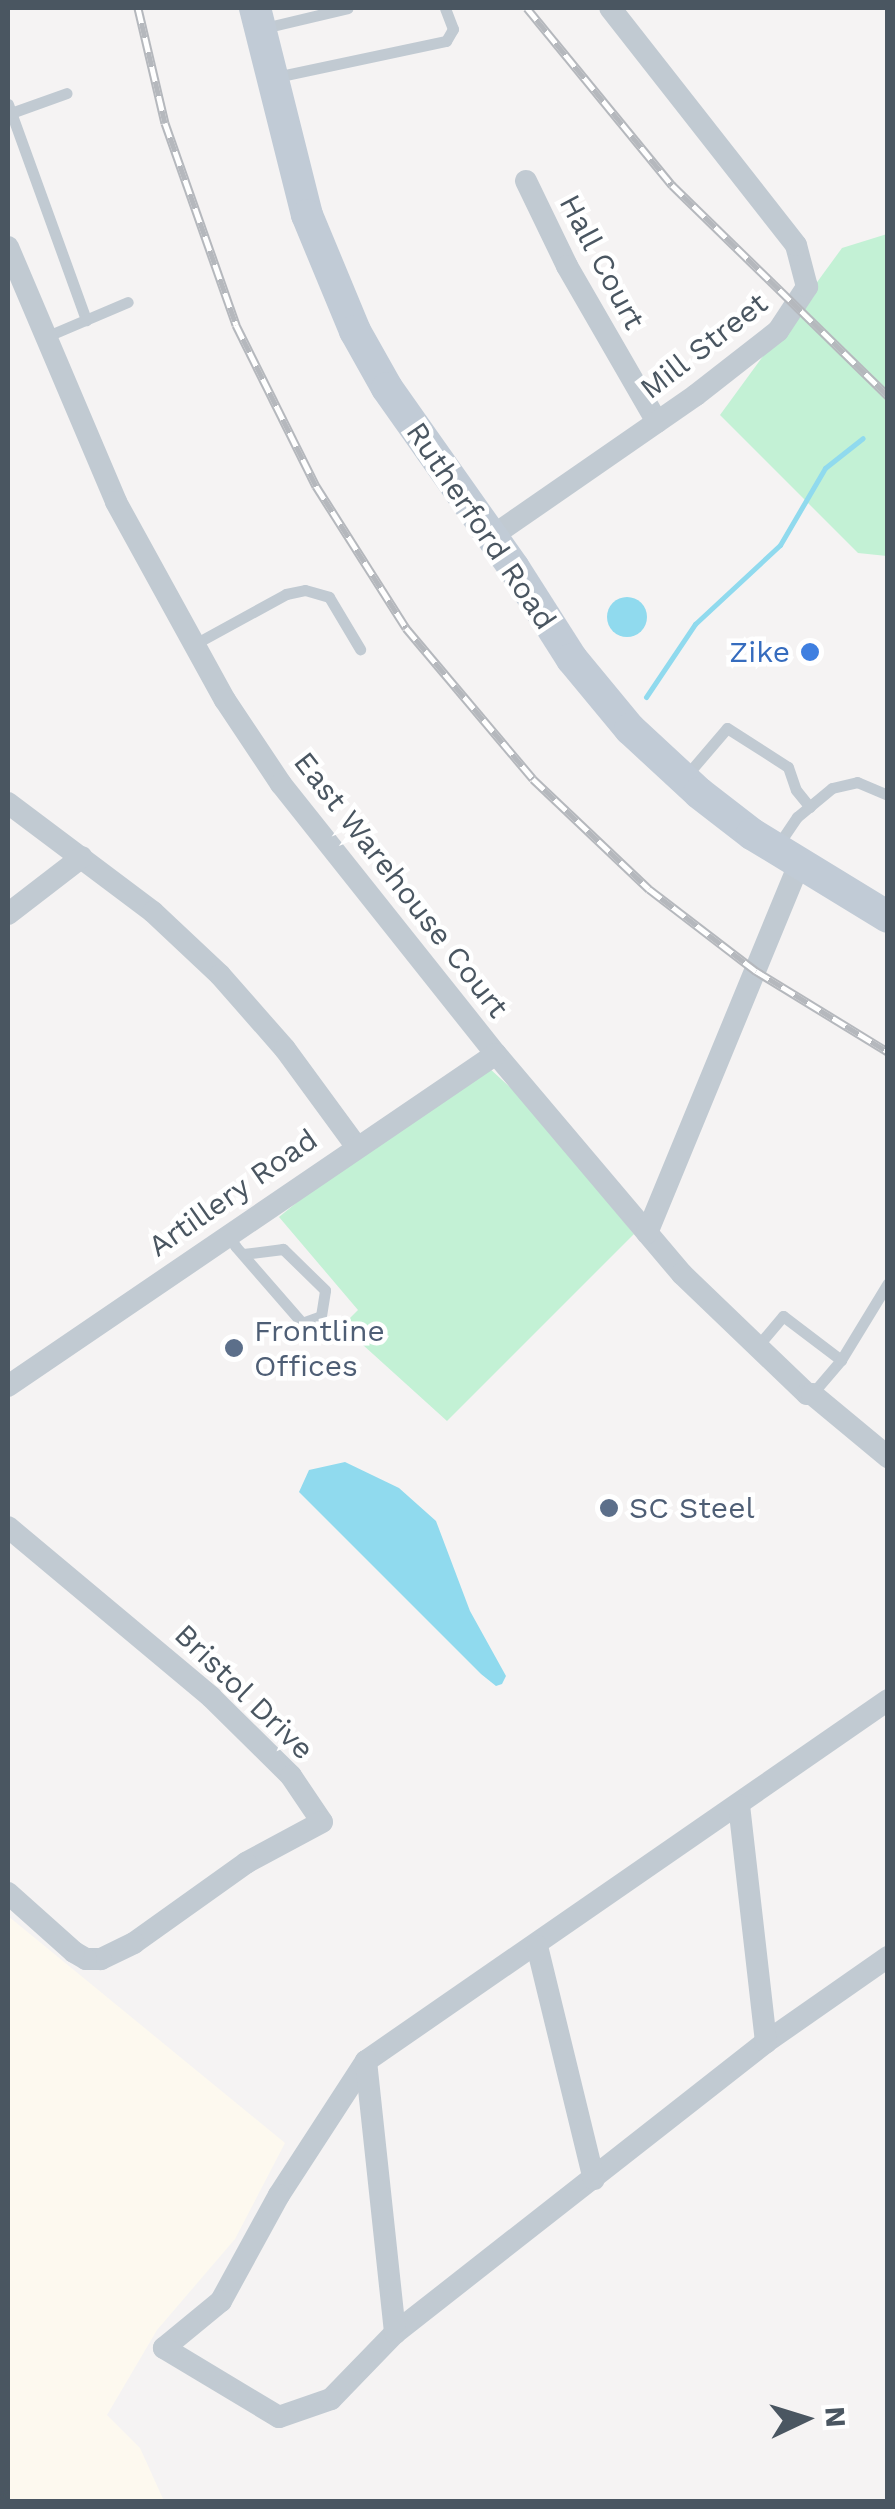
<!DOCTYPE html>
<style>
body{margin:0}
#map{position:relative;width:895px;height:2509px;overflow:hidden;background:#f5f3f3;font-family:"Work Sans",sans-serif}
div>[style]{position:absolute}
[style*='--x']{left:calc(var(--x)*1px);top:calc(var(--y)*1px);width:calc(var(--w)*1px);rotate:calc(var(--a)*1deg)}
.commercial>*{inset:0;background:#fdf9ef}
.green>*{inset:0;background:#c3f1d5}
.water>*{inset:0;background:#90daee}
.round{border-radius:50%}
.stream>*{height:5px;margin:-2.5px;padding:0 2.5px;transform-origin:2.5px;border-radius:2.5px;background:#90daee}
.lane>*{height:11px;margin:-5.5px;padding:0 5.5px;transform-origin:5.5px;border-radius:5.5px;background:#c1cad2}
.street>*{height:22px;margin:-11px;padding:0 11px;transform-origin:11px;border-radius:11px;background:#c1cad2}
.secondary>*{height:32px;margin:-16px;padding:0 16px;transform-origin:16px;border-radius:16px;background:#c1cbd6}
.rail>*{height:9px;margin-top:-4.5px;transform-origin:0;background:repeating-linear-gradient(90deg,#fff 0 15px,#b5b8bd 0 30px);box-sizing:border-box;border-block:2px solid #b5b8bd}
.dots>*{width:28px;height:28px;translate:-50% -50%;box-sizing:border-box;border:5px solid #fff;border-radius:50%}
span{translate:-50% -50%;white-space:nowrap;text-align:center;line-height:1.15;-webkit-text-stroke:9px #fff;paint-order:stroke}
.street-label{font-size:30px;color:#4a5661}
.shop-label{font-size:30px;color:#366cbe}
.right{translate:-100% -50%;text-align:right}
.service-label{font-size:30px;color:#4e5e75}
.left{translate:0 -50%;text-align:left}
.frame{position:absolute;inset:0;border:10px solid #4a5661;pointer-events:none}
.north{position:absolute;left:755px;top:2369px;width:100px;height:100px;-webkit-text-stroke:8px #fff;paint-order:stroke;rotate:86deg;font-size:28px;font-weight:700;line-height:40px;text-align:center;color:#4a5661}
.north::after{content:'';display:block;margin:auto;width:35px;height:45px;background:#4a5661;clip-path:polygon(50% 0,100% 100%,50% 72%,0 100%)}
</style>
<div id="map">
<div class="commercial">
<div style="clip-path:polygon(8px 1916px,285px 2143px,235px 2239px,157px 2330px,107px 2415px,140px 2448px,164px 2501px,8px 2501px)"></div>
</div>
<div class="green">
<div style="clip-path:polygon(887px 234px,887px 556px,858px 553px,720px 415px,842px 248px)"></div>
<div style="clip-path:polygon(476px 1056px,525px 1101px,634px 1234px,447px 1421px,342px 1326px,358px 1310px,279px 1217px)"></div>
</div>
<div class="water">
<div class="round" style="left:607px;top:597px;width:40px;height:40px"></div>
<div style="clip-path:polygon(345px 1462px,399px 1488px,436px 1521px,470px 1611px,506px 1676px,502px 1684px,496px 1686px,481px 1674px,299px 1492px,309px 1470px)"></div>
</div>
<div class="stream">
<div style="--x:646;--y:697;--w:88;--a:-56.1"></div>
<div style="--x:695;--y:624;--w:116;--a:-42.9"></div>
<div style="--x:780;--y:545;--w:89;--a:-59.7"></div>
<div style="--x:825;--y:468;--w:48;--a:-38.3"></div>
</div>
<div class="lane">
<div style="--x:264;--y:28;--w:86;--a:-13.4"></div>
<div style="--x:276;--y:77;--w:174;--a:-12"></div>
<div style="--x:446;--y:41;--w:14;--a:-60"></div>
<div style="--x:453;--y:29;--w:22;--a:-111"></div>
<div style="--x:8;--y:104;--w:230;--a:70.1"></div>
<div style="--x:11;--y:113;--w:59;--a:-19.7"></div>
<div style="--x:43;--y:338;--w:92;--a:-23"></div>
<div style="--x:193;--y:645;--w:106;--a:-28.7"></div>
<div style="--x:286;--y:594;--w:19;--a:-12"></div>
<div style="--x:305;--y:590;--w:25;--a:16"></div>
<div style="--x:329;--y:597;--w:61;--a:59.2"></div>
<div style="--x:686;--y:776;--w:63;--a:-49.5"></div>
<div style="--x:727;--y:728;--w:72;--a:32.6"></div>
<div style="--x:788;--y:767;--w:24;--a:71"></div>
<div style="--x:796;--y:790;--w:22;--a:51"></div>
<div style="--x:778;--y:845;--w:34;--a:-56"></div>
<div style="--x:797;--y:817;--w:45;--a:-39.6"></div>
<div style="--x:832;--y:788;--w:26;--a:-13"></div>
<div style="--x:857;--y:782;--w:34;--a:23"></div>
<div style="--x:226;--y:1234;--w:16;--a:52"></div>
<div style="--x:236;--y:1247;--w:101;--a:49"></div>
<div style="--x:302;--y:1323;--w:20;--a:-20"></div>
<div style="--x:321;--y:1316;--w:26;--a:-81"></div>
<div style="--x:325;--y:1290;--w:59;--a:-135.7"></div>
<div style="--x:283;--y:1249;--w:40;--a:172.9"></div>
<div style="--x:756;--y:1348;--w:42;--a:-49.8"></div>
<div style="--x:783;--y:1316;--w:73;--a:37.2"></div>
<div style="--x:812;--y:1394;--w:45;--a:-49.5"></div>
<div style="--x:841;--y:1360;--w:90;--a:-58.6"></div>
</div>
<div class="street">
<div style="--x:526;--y:181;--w:94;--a:64.2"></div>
<div style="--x:567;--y:266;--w:180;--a:60"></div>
<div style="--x:8;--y:247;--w:277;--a:67"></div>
<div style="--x:116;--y:502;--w:226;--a:61.2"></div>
<div style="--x:225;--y:700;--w:101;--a:56.3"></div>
<div style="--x:281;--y:784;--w:345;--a:51.5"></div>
<div style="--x:496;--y:1054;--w:288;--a:49.8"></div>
<div style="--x:682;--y:1274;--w:173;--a:43.8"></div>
<div style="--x:807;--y:1394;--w:5;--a:0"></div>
<div style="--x:812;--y:1394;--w:99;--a:39.7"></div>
<div style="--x:491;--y:537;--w:249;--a:-34.7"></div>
<div style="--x:696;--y:395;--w:104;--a:-38"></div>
<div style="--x:778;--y:331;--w:53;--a:-56.6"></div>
<div style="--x:807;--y:287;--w:43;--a:-104.7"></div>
<div style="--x:796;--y:245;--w:301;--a:-128.1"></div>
<div style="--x:8;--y:803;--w:181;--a:36.9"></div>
<div style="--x:153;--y:912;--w:92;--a:43.2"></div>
<div style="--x:220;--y:975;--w:98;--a:48.7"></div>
<div style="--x:285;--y:1049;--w:120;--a:53.8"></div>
<div style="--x:8;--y:914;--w:93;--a:-37.6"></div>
<div style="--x:647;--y:1233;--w:399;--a:-67.6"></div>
<div style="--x:8;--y:1386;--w:590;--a:-34.23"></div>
<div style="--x:8;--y:1527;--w:265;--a:39.9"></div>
<div style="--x:211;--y:1697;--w:112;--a:44.6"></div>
<div style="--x:291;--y:1776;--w:55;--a:56"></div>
<div style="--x:322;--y:1822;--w:86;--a:151.7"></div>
<div style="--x:246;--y:1863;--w:138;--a:144.5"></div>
<div style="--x:134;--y:1943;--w:37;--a:154"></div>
<div style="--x:101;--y:1959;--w:15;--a:180"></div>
<div style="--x:86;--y:1959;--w:14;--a:-150"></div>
<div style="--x:74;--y:1952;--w:89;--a:-138.2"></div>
<div style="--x:888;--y:1700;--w:635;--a:145.33"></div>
<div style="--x:366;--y:2061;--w:160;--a:123"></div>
<div style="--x:279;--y:2195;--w:121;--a:118.7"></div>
<div style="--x:221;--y:2301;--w:74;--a:140.5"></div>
<div style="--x:164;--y:2348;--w:134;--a:31"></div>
<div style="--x:279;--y:2417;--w:55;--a:-19.1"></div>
<div style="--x:331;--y:2399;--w:92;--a:-45.9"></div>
<div style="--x:395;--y:2333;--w:472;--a:-38.1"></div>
<div style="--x:766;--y:2042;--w:149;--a:-34.9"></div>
<div style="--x:739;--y:1805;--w:239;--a:83.5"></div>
<div style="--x:537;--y:1946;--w:240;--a:76.3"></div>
<div style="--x:366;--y:2061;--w:274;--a:83.9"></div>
</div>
<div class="secondary">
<div style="--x:255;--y:8;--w:213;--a:75.9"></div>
<div style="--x:307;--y:215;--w:126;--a:67.5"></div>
<div style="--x:355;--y:331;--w:65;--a:60.7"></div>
<div style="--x:387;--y:388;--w:220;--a:54.8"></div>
<div style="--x:514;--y:568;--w:108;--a:57.5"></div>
<div style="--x:572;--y:659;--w:91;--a:50.4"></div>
<div style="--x:630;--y:729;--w:94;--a:42.8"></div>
<div style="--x:699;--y:793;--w:67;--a:37.7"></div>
<div style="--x:752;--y:834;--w:159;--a:31.4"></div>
</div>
<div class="rail">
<div style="--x:138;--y:8;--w:118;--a:76.8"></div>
<div style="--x:165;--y:123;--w:214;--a:70.6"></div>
<div style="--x:236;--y:325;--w:180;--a:63.6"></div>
<div style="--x:316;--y:486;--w:168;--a:57.6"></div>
<div style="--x:406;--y:628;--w:197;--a:49.9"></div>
<div style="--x:533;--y:779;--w:160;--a:43.5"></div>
<div style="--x:649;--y:889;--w:135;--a:37.5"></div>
<div style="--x:756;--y:971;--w:155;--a:31.5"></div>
<div style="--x:527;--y:8;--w:229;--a:50.7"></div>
<div style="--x:672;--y:185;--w:302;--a:44.3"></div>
</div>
<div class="dots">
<div style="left:810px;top:652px;background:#3f7fe0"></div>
<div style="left:234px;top:1348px;background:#5c6f8a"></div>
<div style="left:609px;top:1508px;background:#5c6f8a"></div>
</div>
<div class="street-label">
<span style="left:602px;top:262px;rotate:62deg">Hall Court</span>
<span style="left:704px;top:346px;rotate:-38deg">Mill Street</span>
<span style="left:481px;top:526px;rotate:56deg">Rutherford Road</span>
<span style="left:401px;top:885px;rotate:52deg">East Warehouse Court</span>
<span style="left:233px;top:1193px;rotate:-35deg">Artillery Road</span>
<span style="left:244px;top:1692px;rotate:44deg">Bristol Drive</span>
</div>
<div class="shop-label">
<span class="right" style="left:790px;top:652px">Zike</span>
</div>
<div class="service-label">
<span class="left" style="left:254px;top:1348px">Frontline<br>Offices</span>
<span class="left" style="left:629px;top:1508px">SC Steel</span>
</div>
<div class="frame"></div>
<div class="north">N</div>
</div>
